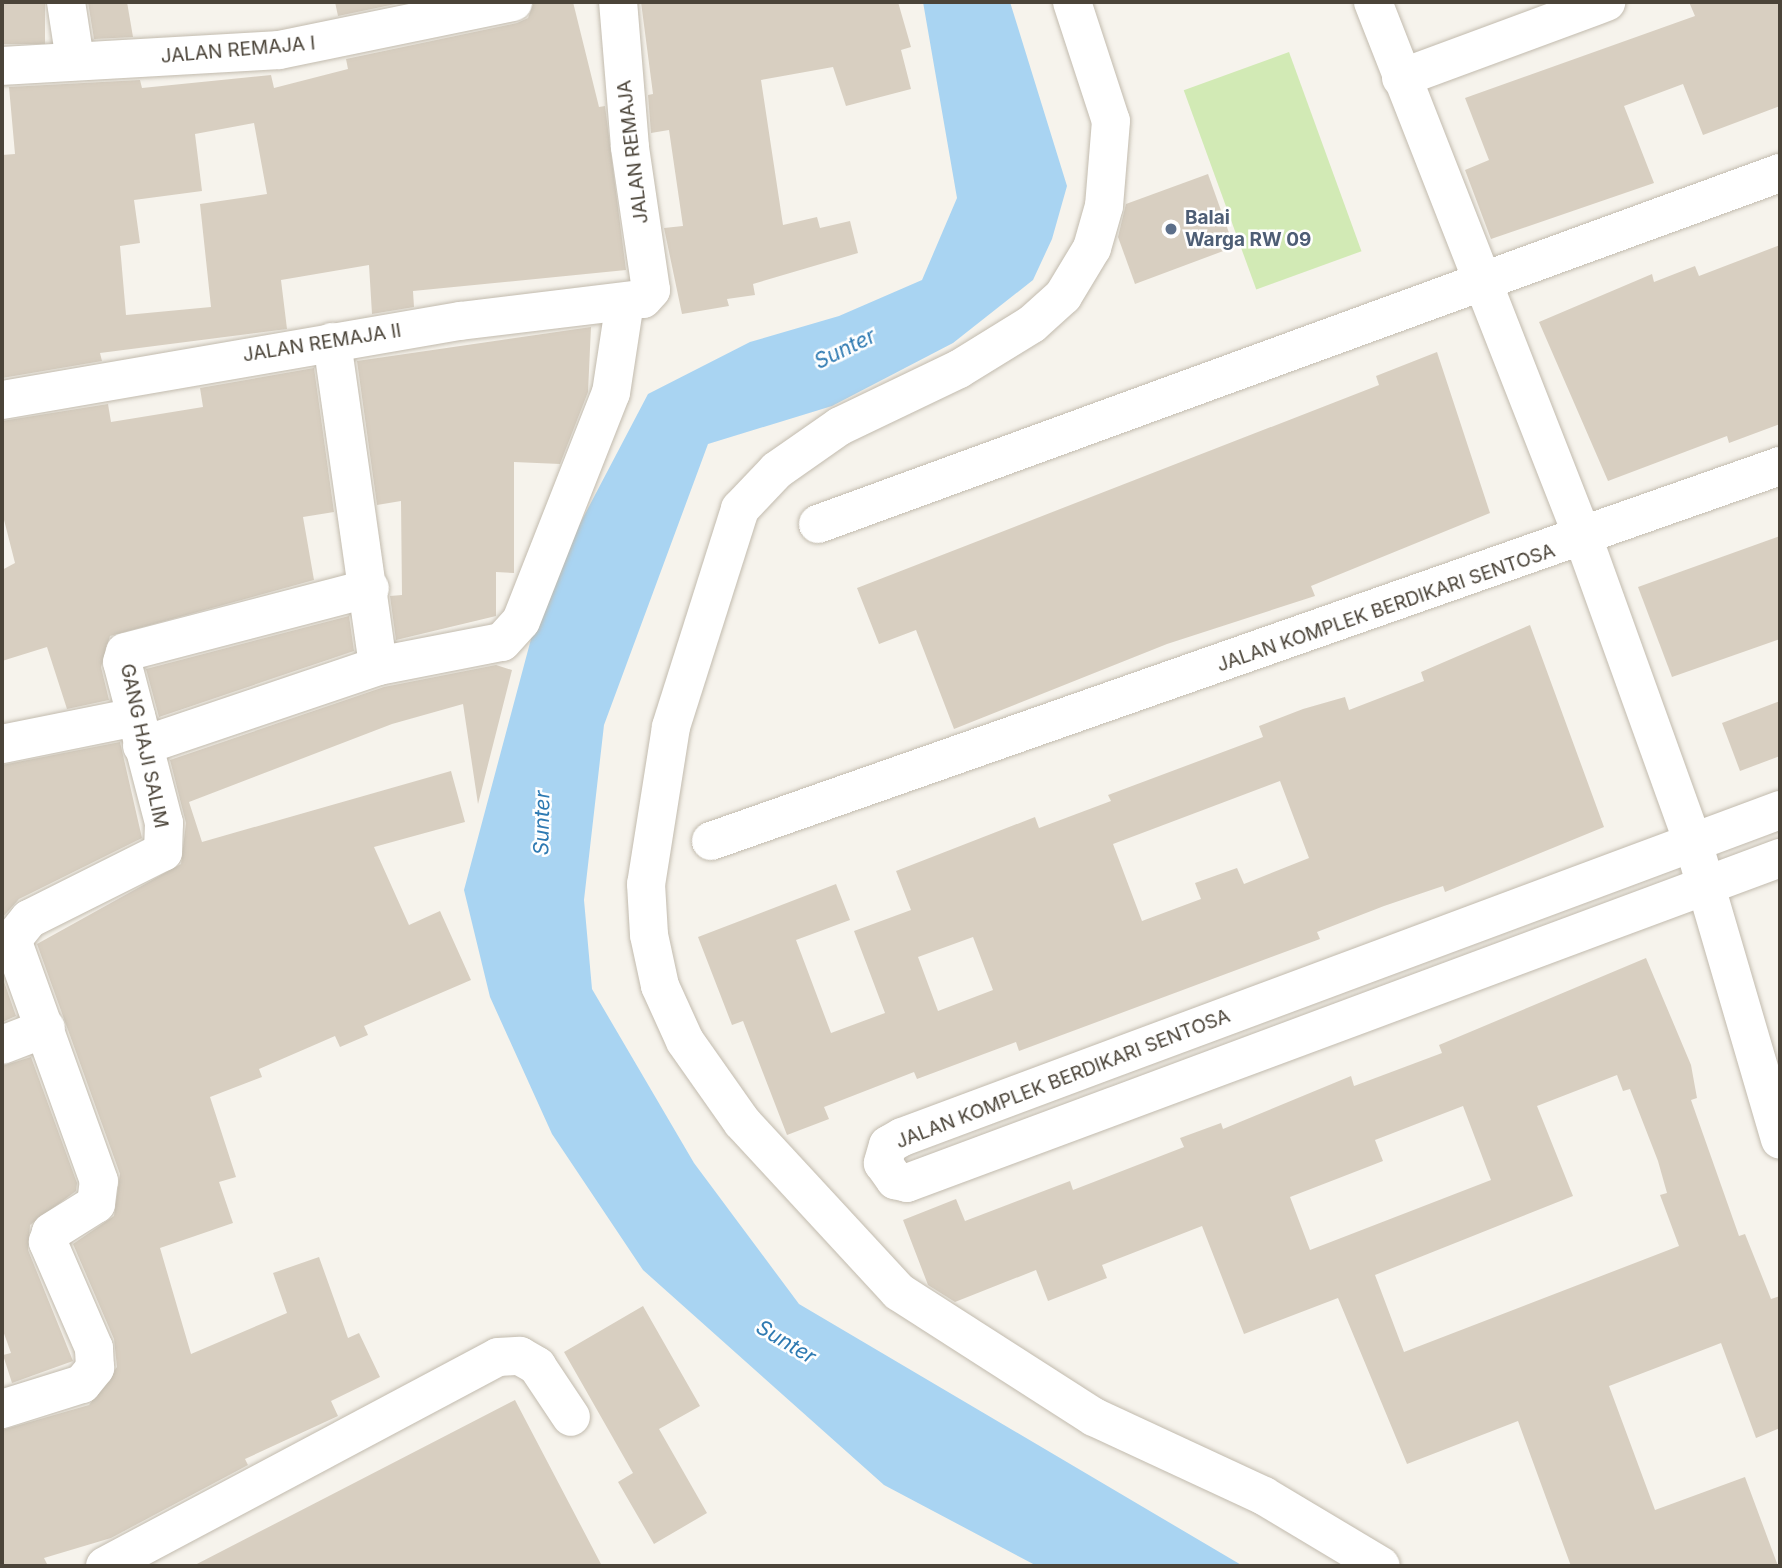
<!DOCTYPE html>
<style>
body{margin:0}
#map{position:relative;width:1782px;height:1568px;overflow:hidden;background:#f6f3ec;font-family:Inter,sans-serif}
div>[style]{position:absolute}
[style*='--x']{left:calc(var(--x)*1px);top:calc(var(--y)*1px);width:calc(var(--w)*1px);rotate:calc(var(--a)*1deg)}
.green>*{inset:0;background:#d2eab5;transform-origin:0 0}
.water>*{inset:0;background:#a9d4f2}
.building>*{inset:0;background:#d8cfc1;transform-origin:0 0}
.roads{filter:drop-shadow(0 0 2px #c2bbae) drop-shadow(0 0 2px #c2bbae)}
.minor>*{height:38px;margin:-19px;padding:0 19px;transform-origin:19px;border-radius:19px;background:#fff}
.dots>*{width:19px;height:19px;translate:-50% -50%;box-sizing:border-box;border:4px solid #fff;border-radius:50%}
span{translate:-50% -50%;white-space:nowrap;text-align:center;line-height:1.15;-webkit-text-stroke:5px #fff;paint-order:stroke}
.street-label{font-size:19px;color:#4b4439}
.service-label{font-size:19px;color:#4e5e75;font-weight:700}
.left{translate:0 -50%;text-align:left}
.water-label{font-size:21px;color:#2e7ab2;font-style:italic}
.frame{position:absolute;inset:0;border:4px solid #4b4439;pointer-events:none}
</style>
<div id="map">
<div class="green">
<div style="left:1289px;top:52px;width:212px;height:112px;rotate:70deg"></div>
</div>
<div class="water">
<div style="clip-path:polygon(923px 2px,1010px 2px,1067px 186px,1052px 239px,1033px 280px,953px 343px,832px 406px,708px 444px,604px 725px,584px 900px,592px 989px,694px 1163px,799px 1304px,1243px 1566px,1037px 1566px,884px 1485px,643px 1270px,552px 1134px,490px 997px,464px 890px,543px 594px,648px 394px,750px 342px,839px 316px,922px 280px,957px 198px)"></div>
</div>
<div class="building">
<div style="left:2px;top:2px;width:43px;height:42px"></div>
<div style="clip-path:polygon(88px 2px,127px 2px,133px 37px,94px 39px)"></div>
<div style="clip-path:polygon(335px 2px,405px 2px,338px 16px)"></div>
<div style="clip-path:polygon(evenodd,534px 2px,573px 2px,599px 107px,605px 106px,626px 270px,413px 291px,414px 307px,372px 314px,369px 265px,281px 280px,287px 329px,100px 353px,102px 361px,2px 378px,2px 155px,15px 154px,9px 87px,140px 80px,142px 88px,271px 75px,274px 88px,348px 69px,346px 59px,517px 23px,528px 18px,534px 2px,254px 123px,267px 194px,200px 204px,211px 307px,126px 315px,120px 246px,140px 243px,134px 200px,202px 191px,195px 134px,254px 123px)"></div>
<div style="clip-path:polygon(641px 2px,898px 2px,911px 47px,901px 50px,911px 89px,846px 106px,833px 67px,761px 80px,783px 225px,817px 217px,820px 228px,850px 221px,858px 253px,753px 284px,755px 295px,727px 299px,729px 306px,682px 314px,664px 228px,683px 226px,669px 130px,651px 133px,648px 95px,653px 94px)"></div>
<div style="clip-path:polygon(1689px 2px,1780px 2px,1780px 106px,1703px 135px,1683px 84px,1624px 106px,1654px 183px,1491px 239px,1465px 170px,1489px 160px,1465px 98px,1695px 16px)"></div>
<div style="clip-path:polygon(1208px 174px,1234px 247px,1135px 284px,1118px 237px,1126px 204px)"></div>
<div style="clip-path:polygon(1780px 245px,1780px 424px,1729px 443px,1727px 436px,1608px 481px,1539px 322px,1652px 274px,1654px 282px,1695px 266px,1699px 276px)"></div>
<div style="clip-path:polygon(591px 327px,588px 392px,560px 464px,514px 462px,514px 573px,496px 572px,496px 616px,396px 640px,390px 596px,402px 595px,401px 501px,377px 505px,357px 361px)"></div>
<div style="clip-path:polygon(1437px 352px,1490px 513px,1311px 586px,1315px 596px,1167px 644px,954px 729px,916px 630px,879px 644px,857px 588px,1379px 385px,1376px 376px)"></div>
<div style="clip-path:polygon(314px 368px,334px 512px,303px 517px,314px 580px,110px 636px,101px 667px,109px 700px,67px 709px,47px 647px,2px 661px,2px 570px,15px 563px,2px 512px,2px 421px,108px 404px,111px 422px,203px 407px,200px 388px)"></div>
<div style="clip-path:polygon(1780px 536px,1780px 639px,1672px 677px,1638px 587px)"></div>
<div style="clip-path:polygon(349px 616px,354px 651px,159px 717px,146px 669px)"></div>
<div style="clip-path:polygon(evenodd,1530px 625px,1604px 827px,1445px 892px,1443px 886px,1384px 906px,1317px 932px,1320px 939px,1019px 1051px,1016px 1042px,917px 1079px,914px 1072px,824px 1107px,829px 1119px,787px 1135px,743px 1021px,732px 1025px,698px 937px,836px 884px,850px 920px,796px 940px,831px 1033px,885px 1013px,854px 931px,911px 910px,896px 871px,1035px 817px,1039px 828px,1111px 801px,1108px 795px,1263px 737px,1259px 726px,1303px 709px,1345px 697px,1349px 710px,1424px 681px,1421px 672px,1530px 625px,1280px 781px,1309px 858px,1244px 884px,1237px 868px,1195px 883px,1201px 899px,1142px 921px,1113px 844px,1280px 781px,1530px 625px,973px 937px,993px 990px,938px 1011px,918px 957px,973px 937px)"></div>
<div style="clip-path:polygon(496px 665px,512px 670px,478px 804px,463px 704px,392px 724px,189px 802px,202px 842px,451px 771px,465px 822px,374px 847px,409px 925px,440px 911px,471px 980px,364px 1026px,368px 1035px,340px 1047px,335px 1036px,259px 1069px,262px 1077px,210px 1097px,236px 1177px,219px 1182px,233px 1223px,160px 1248px,191px 1354px,287px 1313px,273px 1273px,319px 1257px,348px 1338px,359px 1333px,380px 1377px,331px 1401px,338px 1416px,245px 1459px,248px 1465px,111px 1538px,44px 1558px,48px 1566px,2px 1566px,2px 1430px,89px 1405px,117px 1367px,114px 1339px,73px 1244px,114px 1216px,120px 1174px,37px 944px,181px 864px,186px 823px,170px 760px,384px 687px)"></div>
<div style="clip-path:polygon(1780px 701px,1780px 756px,1740px 771px,1722px 723px)"></div>
<div style="clip-path:polygon(120px 742px,142px 838px,19px 899px,2px 918px,2px 765px)"></div>
<div style="clip-path:polygon(evenodd,1646px 958px,1691px 1065px,1697px 1098px,1691px 1100px,1739px 1236px,1745px 1234px,1771px 1299px,1780px 1296px,1780px 1428px,1756px 1438px,1721px 1343px,1609px 1386px,1655px 1510px,1745px 1477px,1778px 1566px,1571px 1566px,1518px 1421px,1407px 1464px,1338px 1298px,1244px 1334px,1202px 1226px,1102px 1265px,1107px 1278px,1048px 1301px,1036px 1270px,955px 1302px,928px 1285px,903px 1220px,956px 1199px,965px 1221px,1070px 1181px,1073px 1190px,1184px 1147px,1180px 1138px,1221px 1123px,1223px 1129px,1351px 1076px,1354px 1086px,1442px 1053px,1439px 1045px,1646px 958px,1617px 1075px,1623px 1091px,1630px 1089px,1658px 1161px,1667px 1193px,1660px 1195px,1679px 1246px,1404px 1352px,1375px 1275px,1573px 1196px,1537px 1106px,1617px 1075px,1646px 958px,1463px 1106px,1491px 1180px,1310px 1250px,1290px 1197px,1383px 1161px,1375px 1140px,1463px 1106px)"></div>
<div style="clip-path:polygon(2px 976px,16px 1016px,2px 1022px)"></div>
<div style="clip-path:polygon(31px 1057px,77px 1183px,76px 1191px,30px 1225px,28px 1250px,73px 1361px,12px 1383px,3px 1355px,11px 1353px,2px 1328px,2px 1066px)"></div>
<div style="clip-path:polygon(643px 1306px,700px 1406px,659px 1429px,707px 1513px,654px 1544px,618px 1482px,633px 1473px,564px 1352px)"></div>
<div style="clip-path:polygon(515px 1400px,602px 1566px,193px 1566px,327px 1497px)"></div>
</div>
<div class="roads">
<div class="minor">
<div style="--x:66;--y:2;--w:59;--a:81.2"></div>
<div style="--x:1072;--y:2;--w:125;--a:71.9"></div>
<div style="--x:1111;--y:121;--w:85;--a:94.7"></div>
<div style="--x:1104;--y:206;--w:44;--a:105.9"></div>
<div style="--x:1092;--y:248;--w:56;--a:121.1"></div>
<div style="--x:1063;--y:296;--w:42;--a:137.9"></div>
<div style="--x:1032;--y:324;--w:86;--a:148.3"></div>
<div style="--x:959;--y:369;--w:132;--a:154.4"></div>
<div style="--x:840;--y:426;--w:77;--a:145.1"></div>
<div style="--x:777;--y:470;--w:54;--a:133.5"></div>
<div style="--x:740;--y:509;--w:229;--a:107.6"></div>
<div style="--x:671;--y:727;--w:159;--a:99"></div>
<div style="--x:646;--y:884;--w:51;--a:86.6"></div>
<div style="--x:649;--y:935;--w:52;--a:77.8"></div>
<div style="--x:660;--y:986;--w:60;--a:65.6"></div>
<div style="--x:685;--y:1041;--w:99;--a:54.9"></div>
<div style="--x:742;--y:1122;--w:231;--a:47.3"></div>
<div style="--x:899;--y:1292;--w:232;--a:32.7"></div>
<div style="--x:1094;--y:1417;--w:187;--a:24.9"></div>
<div style="--x:1264;--y:1496;--w:136;--a:30.9"></div>
<div style="--x:1373;--y:2;--w:578;--a:68.59"></div>
<div style="--x:1584;--y:540;--w:321;--a:70.2"></div>
<div style="--x:1693;--y:842;--w:310;--a:73.7"></div>
<div style="--x:2;--y:66;--w:277;--a:-3.3"></div>
<div style="--x:279;--y:50;--w:239;--a:-11.6"></div>
<div style="--x:1401;--y:78;--w:219;--a:-20.3"></div>
<div style="--x:332;--y:342;--w:327;--a:81.9"></div>
<div style="--x:2;--y:400;--w:465;--a:-9.8"></div>
<div style="--x:460;--y:321;--w:184;--a:-6.9"></div>
<div style="--x:643;--y:299;--w:12;--a:-48"></div>
<div style="--x:651;--y:290;--w:145;--a:-98.4"></div>
<div style="--x:630;--y:147;--w:145;--a:-94.7"></div>
<div style="--x:818;--y:524;--w:1024;--a:-20.05"></div>
<div style="--x:2;--y:744;--w:137;--a:-11.4"></div>
<div style="--x:142;--y:746;--w:249;--a:-18.7"></div>
<div style="--x:378;--y:666;--w:126;--a:-11"></div>
<div style="--x:502;--y:642;--w:28;--a:-48"></div>
<div style="--x:521;--y:621;--w:245;--a:-68.5"></div>
<div style="--x:611;--y:393;--w:92;--a:-81.3"></div>
<div style="--x:1780;--y:810;--w:937;--a:159.57"></div>
<div style="--x:902;--y:1137;--w:16;--a:150"></div>
<div style="--x:888;--y:1145;--w:19;--a:106"></div>
<div style="--x:883;--y:1163;--w:21;--a:55"></div>
<div style="--x:895;--y:1180;--w:12;--a:14"></div>
<div style="--x:907;--y:1183;--w:932;--a:-20.42"></div>
<div style="--x:711;--y:841;--w:1133;--a:-19.33"></div>
<div style="--x:2;--y:1045;--w:47;--a:-21.1"></div>
<div style="--x:2;--y:1409;--w:84;--a:-17.4"></div>
<div style="--x:82;--y:1384;--w:21;--a:-51"></div>
<div style="--x:95;--y:1368;--w:20;--a:-93"></div>
<div style="--x:94;--y:1348;--w:116;--a:-113.5"></div>
<div style="--x:48;--y:1242;--w:10;--a:-73"></div>
<div style="--x:51;--y:1232;--w:53;--a:-31.9"></div>
<div style="--x:96;--y:1204;--w:23;--a:-83"></div>
<div style="--x:99;--y:1181;--w:256;--a:-109.8"></div>
<div style="--x:12;--y:940;--w:27;--a:-51"></div>
<div style="--x:29;--y:919;--w:150;--a:-26.6"></div>
<div style="--x:163;--y:852;--w:29;--a:-88"></div>
<div style="--x:164;--y:823;--w:166;--a:-104.6"></div>
<div style="--x:122;--y:662;--w:10;--a:-73"></div>
<div style="--x:125;--y:652;--w:253;--a:-14.6"></div>
<div style="--x:105;--y:1566;--w:445;--a:-28"></div>
<div style="--x:498;--y:1357;--w:22;--a:-3"></div>
<div style="--x:520;--y:1356;--w:20;--a:30"></div>
<div style="--x:537;--y:1366;--w:61;--a:56.3"></div>
</div>
</div>
<div class="dots">
<div style="left:1171px;top:229px;background:#5c6f8a"></div>
</div>
<div class="street-label">
<span style="left:238px;top:50px;rotate:-5deg">JALAN REMAJA I</span>
<span style="left:633px;top:152px;rotate:-97deg">JALAN REMAJA</span>
<span style="left:322px;top:343px;rotate:-9deg">JALAN REMAJA II</span>
<span style="left:1386px;top:608px;rotate:-19deg">JALAN KOMPLEK BERDIKARI SENTOSA</span>
<span style="left:144px;top:746px;rotate:78deg">GANG HAJI SALIM</span>
<span style="left:1063px;top:1079px;rotate:-21deg">JALAN KOMPLEK BERDIKARI SENTOSA</span>
</div>
<div class="service-label">
<span class="left" style="left:1185px;top:229px">Balai<br>Warga RW 09</span>
</div>
<div class="water-label">
<span style="left:845px;top:349px;rotate:-26deg">Sunter</span>
<span style="left:542px;top:823px;rotate:-89deg">Sunter</span>
<span style="left:786px;top:1342px;rotate:31deg">Sunter</span>
</div>
<div class="frame"></div>
</div>
